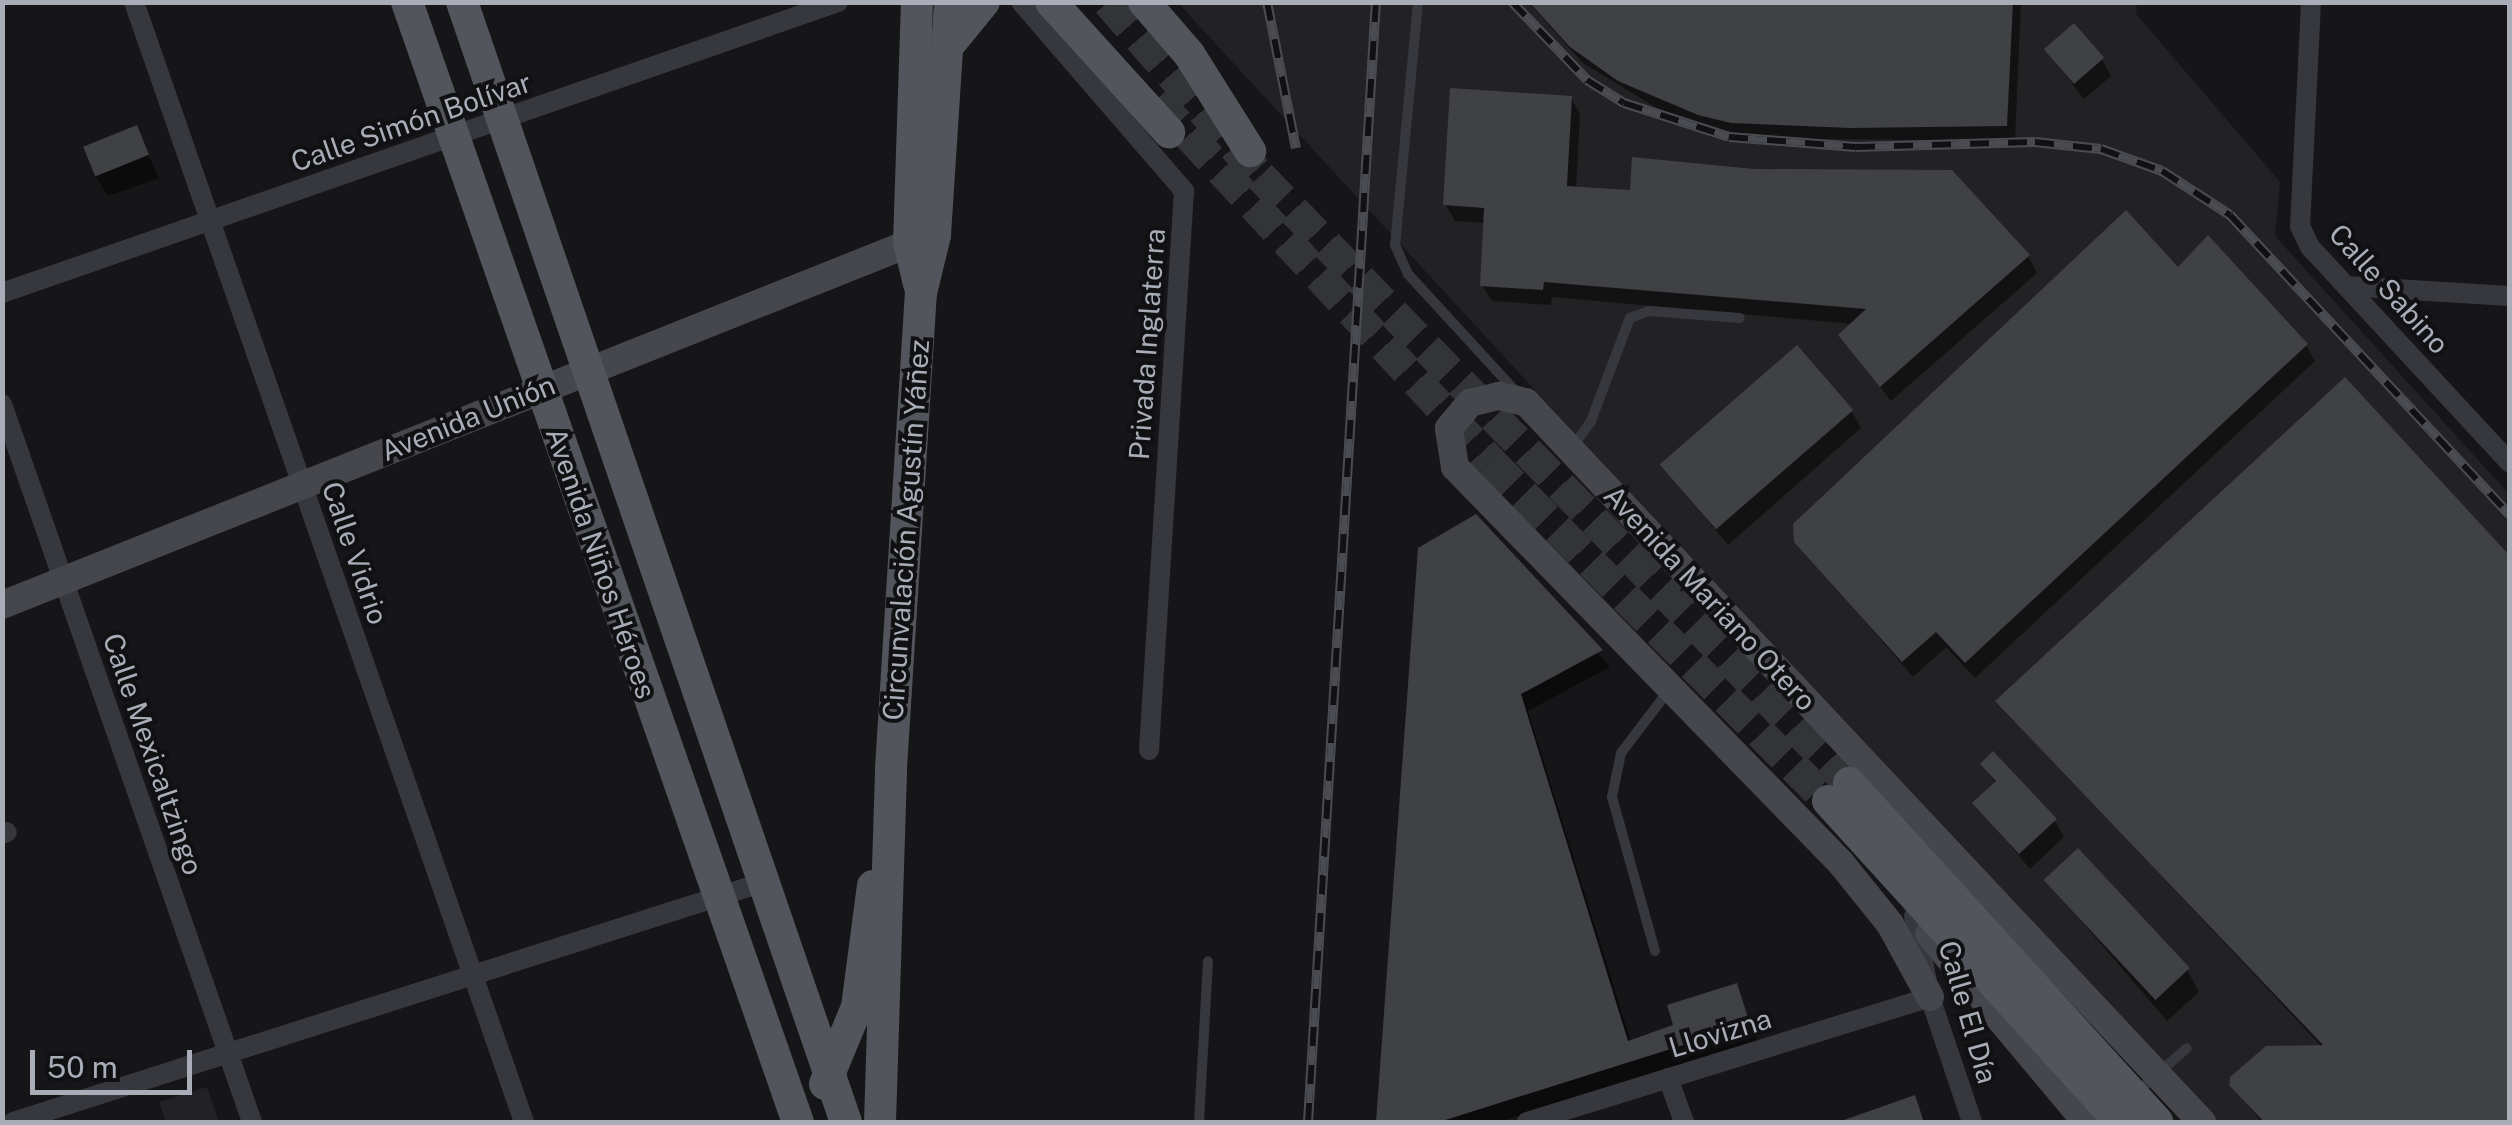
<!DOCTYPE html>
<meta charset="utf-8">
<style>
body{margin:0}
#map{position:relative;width:2512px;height:1125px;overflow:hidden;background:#161618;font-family:"Public Sans",sans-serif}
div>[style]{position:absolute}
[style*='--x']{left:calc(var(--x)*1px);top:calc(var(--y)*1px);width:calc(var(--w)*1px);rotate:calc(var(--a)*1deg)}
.built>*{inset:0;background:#222225}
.shadow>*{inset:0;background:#0007}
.building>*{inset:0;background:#404145;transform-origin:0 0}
.primary-tunnel>*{height:32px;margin-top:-16px;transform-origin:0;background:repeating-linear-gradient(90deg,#333438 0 32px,transparent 0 48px)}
.service>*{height:10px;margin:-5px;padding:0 5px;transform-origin:5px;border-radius:5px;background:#37383d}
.minor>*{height:20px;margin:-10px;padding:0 10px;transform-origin:10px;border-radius:10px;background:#37383d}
.secondary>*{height:28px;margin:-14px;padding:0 14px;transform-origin:14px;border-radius:14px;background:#45474d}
.primary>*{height:32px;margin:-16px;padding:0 16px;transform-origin:16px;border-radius:16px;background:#53555c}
.rail>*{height:10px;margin-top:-5px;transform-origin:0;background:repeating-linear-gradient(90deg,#111113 0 19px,#4a4c52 0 38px);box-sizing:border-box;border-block:2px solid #4a4c52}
span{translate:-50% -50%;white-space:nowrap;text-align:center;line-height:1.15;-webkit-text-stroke:8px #111113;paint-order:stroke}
.street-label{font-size:28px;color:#a8adb8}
.frame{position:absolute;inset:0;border:5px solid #a8adb8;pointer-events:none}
.scale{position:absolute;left:30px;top:1050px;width:162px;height:45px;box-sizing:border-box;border:5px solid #a8adb8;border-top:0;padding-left:12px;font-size:30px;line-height:35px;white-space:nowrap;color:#a8adb8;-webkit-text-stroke:8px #111113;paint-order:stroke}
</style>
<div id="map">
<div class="built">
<div style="clip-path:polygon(1178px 3px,2137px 3px,2136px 14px,2280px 182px,2275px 236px,2509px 494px,2509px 1122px,2210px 1122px)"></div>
<div style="clip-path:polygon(207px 1087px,219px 1122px,166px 1122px,159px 1102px)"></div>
</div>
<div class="shadow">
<div style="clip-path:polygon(1528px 2px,2021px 2px,2015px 141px,1742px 138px,1678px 121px,1583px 63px)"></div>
<div style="clip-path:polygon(2046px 50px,2102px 60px,2111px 76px,2084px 99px)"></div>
<div style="clip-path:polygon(1571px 98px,1580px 114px,1576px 189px,2028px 256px,2037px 273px,1891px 401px,1841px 335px,1853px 324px,1552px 297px,1551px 305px,1492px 301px,1482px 285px,1486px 223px,1455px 221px,1446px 205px)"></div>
<div style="clip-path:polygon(136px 129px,159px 178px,108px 196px,95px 175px)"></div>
<div style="clip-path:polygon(2306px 345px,2315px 361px,1975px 678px,1946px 647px,1913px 677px,1796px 541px)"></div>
<div style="clip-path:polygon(1852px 412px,1861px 428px,1728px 545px,1663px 465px)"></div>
<div style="clip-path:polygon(1476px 517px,1610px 667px,1528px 711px,1631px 1042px,1676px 1027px,1736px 986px,1757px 1041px,1498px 1122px,1379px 1122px,1421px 549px)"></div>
<div style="clip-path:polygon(2509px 560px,2510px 1122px,2261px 1122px,2232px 1085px,2322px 1047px,1999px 702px)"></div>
<div style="clip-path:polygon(1983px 764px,2055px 821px,2064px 837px,2030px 869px,1975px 803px,1996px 784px)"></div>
<div style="clip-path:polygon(2047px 881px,2187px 970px,2199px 992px,2167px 1021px)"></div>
<div style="clip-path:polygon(1913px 1098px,1926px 1122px,1844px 1122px)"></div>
</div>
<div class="building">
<div style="clip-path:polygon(1529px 2px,2013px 2px,2007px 126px,1850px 128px,1731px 123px,1698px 115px,1618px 81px,1570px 47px)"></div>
<div style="left:2074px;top:23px;width:46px;height:40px;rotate:49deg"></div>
<div style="clip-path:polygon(1450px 88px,1572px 96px,1567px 186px,1630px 190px,1632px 157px,1754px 169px,1952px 170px,2030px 255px,1880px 387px,1838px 335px,1866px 309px,1544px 282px,1543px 290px,1480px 286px,1484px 208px,1443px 205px)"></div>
<div style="left:137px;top:125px;width:32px;height:58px;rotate:68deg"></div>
<div style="clip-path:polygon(2126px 210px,2178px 267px,2208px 235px,2308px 344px,1965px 663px,1936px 632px,1902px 662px,1794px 542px,1793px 524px)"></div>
<div style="left:1797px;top:345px;width:86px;height:182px;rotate:49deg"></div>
<div style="clip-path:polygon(2345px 377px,2510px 556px,2510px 1122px,2264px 1122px,2229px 1085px,2230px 1077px,2266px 1046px,2323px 1045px,1995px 701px)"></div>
<div style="clip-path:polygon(1476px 514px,1603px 650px,1521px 694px,1628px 1041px,1673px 1025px,1667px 1005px,1737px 983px,1750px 1024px,1439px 1122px,1376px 1122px,1418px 548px)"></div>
<div style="clip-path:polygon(1993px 751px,2057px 819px,2019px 854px,1972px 803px,1996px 781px,1980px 764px)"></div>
<div style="left:2078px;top:848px;width:164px;height:47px;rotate:47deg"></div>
<div style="clip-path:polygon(1915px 1095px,1924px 1122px,1844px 1122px,1844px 1120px)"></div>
</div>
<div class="primary-tunnel">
<div style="--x:1108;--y:2;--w:231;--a:48.9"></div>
<div style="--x:1260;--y:176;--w:846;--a:45.86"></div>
<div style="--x:1156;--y:100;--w:492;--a:47.2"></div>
<div style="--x:1490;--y:461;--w:479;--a:45.2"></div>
</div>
<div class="service">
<div style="--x:1418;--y:2;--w:244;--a:95.4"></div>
<div style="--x:1395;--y:245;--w:32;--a:66"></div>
<div style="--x:1408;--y:274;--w:163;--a:47.5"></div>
<div style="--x:1571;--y:449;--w:34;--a:-54"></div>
<div style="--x:1591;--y:421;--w:110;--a:-69.3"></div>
<div style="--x:1630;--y:318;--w:20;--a:-20"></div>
<div style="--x:1649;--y:311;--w:91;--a:4.4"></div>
<div style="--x:1655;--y:951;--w:160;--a:-105.6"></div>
<div style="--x:1612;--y:797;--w:45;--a:-78.4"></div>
<div style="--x:1621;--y:753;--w:79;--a:-52.7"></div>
<div style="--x:2135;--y:1094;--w:69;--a:-41.5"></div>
<div style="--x:1199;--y:1122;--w:161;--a:-86.8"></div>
</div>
<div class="minor">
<div style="--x:134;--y:2;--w:1186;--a:70.8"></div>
<div style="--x:1021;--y:2;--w:250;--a:49.2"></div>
<div style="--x:1184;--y:191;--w:560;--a:93.58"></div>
<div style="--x:2311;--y:2;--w:224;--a:92.8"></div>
<div style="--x:2300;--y:226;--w:23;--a:65"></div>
<div style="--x:2310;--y:247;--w:294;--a:47.2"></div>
<div style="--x:2346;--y:286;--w:164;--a:3.5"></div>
<div style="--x:2;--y:293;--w:885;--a:-19.19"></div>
<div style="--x:2;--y:404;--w:760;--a:70.8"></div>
<div style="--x:2;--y:834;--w:5;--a:-22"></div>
<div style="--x:1914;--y:916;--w:83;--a:78.8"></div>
<div style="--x:1930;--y:997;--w:132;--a:71.4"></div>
<div style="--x:1668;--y:1078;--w:47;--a:70"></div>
<div style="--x:13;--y:1122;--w:788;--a:-17.72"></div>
<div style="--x:1527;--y:1122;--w:422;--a:-17.2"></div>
</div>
<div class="secondary">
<div style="--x:2;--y:605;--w:997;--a:-21.73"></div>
<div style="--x:1929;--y:934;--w:245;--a:50.1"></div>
<div style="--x:1930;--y:997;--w:83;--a:-118.7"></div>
<div style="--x:1890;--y:924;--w:78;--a:-128.8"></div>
<div style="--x:1841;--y:863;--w:553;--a:-134.27"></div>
<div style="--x:1455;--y:467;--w:39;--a:-99"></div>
<div style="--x:1449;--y:428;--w:33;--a:-50"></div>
<div style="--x:1470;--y:403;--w:30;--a:-14"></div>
<div style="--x:1499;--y:396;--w:28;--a:13"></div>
<div style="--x:1526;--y:402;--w:988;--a:46.81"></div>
</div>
<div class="primary">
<div style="--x:407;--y:2;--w:1186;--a:70.76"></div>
<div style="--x:462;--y:2;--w:1184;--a:71.08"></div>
<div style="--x:917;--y:2;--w:240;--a:91.9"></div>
<div style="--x:909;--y:242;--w:43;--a:76.6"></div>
<div style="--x:1051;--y:2;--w:176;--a:47.8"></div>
<div style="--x:1144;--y:2;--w:69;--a:49.1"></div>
<div style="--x:1189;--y:54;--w:115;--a:57.8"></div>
<div style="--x:947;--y:47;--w:58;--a:-50.6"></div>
<div style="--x:1849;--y:783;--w:458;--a:47.7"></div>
<div style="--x:1828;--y:801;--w:434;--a:47.7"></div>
<div style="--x:825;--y:1084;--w:83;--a:-67.4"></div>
<div style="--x:857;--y:1007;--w:122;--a:-82.5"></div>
<div style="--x:880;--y:1122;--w:354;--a:-88.2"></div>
<div style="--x:891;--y:768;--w:476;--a:-86.4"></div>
<div style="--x:921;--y:293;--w:60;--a:-76.4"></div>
<div style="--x:935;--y:235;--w:233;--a:-86.3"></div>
</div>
<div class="rail">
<div style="--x:1267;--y:2;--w:149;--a:78.8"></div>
<div style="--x:1512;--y:2;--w:108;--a:46.1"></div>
<div style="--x:1587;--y:80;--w:44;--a:31.9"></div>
<div style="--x:1624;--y:103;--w:110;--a:17.9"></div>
<div style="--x:1729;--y:137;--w:127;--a:4.5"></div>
<div style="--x:1856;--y:147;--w:179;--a:-1.6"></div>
<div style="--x:2035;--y:142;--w:66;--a:6.1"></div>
<div style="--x:2101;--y:149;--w:65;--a:19.8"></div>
<div style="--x:2162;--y:171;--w:81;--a:32.9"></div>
<div style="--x:2230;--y:215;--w:410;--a:47"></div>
<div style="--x:1308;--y:1122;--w:1122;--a:-86.53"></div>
</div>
<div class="street-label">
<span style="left:411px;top:122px;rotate:-19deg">Calle Simón Bolívar</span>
<span style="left:2389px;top:289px;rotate:48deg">Calle Sabino</span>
<span style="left:1147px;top:344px;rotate:-86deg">Privada Inglaterra</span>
<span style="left:468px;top:418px;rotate:-22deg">Avenida Unión</span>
<span style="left:906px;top:530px;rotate:-86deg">Circunvalación Agustín Yáñez</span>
<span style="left:355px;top:553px;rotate:71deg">Calle Vidrio</span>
<span style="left:601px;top:563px;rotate:71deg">Avenida Niños Héroes</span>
<span style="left:1710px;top:598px;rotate:47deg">Avenida Mariano Otero</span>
<span style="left:153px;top:754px;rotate:71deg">Calle Mexicaltzingo</span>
<span style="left:1968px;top:1012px;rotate:74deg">Calle El Día</span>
<span style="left:1720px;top:1033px;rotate:-17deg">Llovizna</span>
</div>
<div class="frame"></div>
<div class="scale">50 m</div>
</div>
